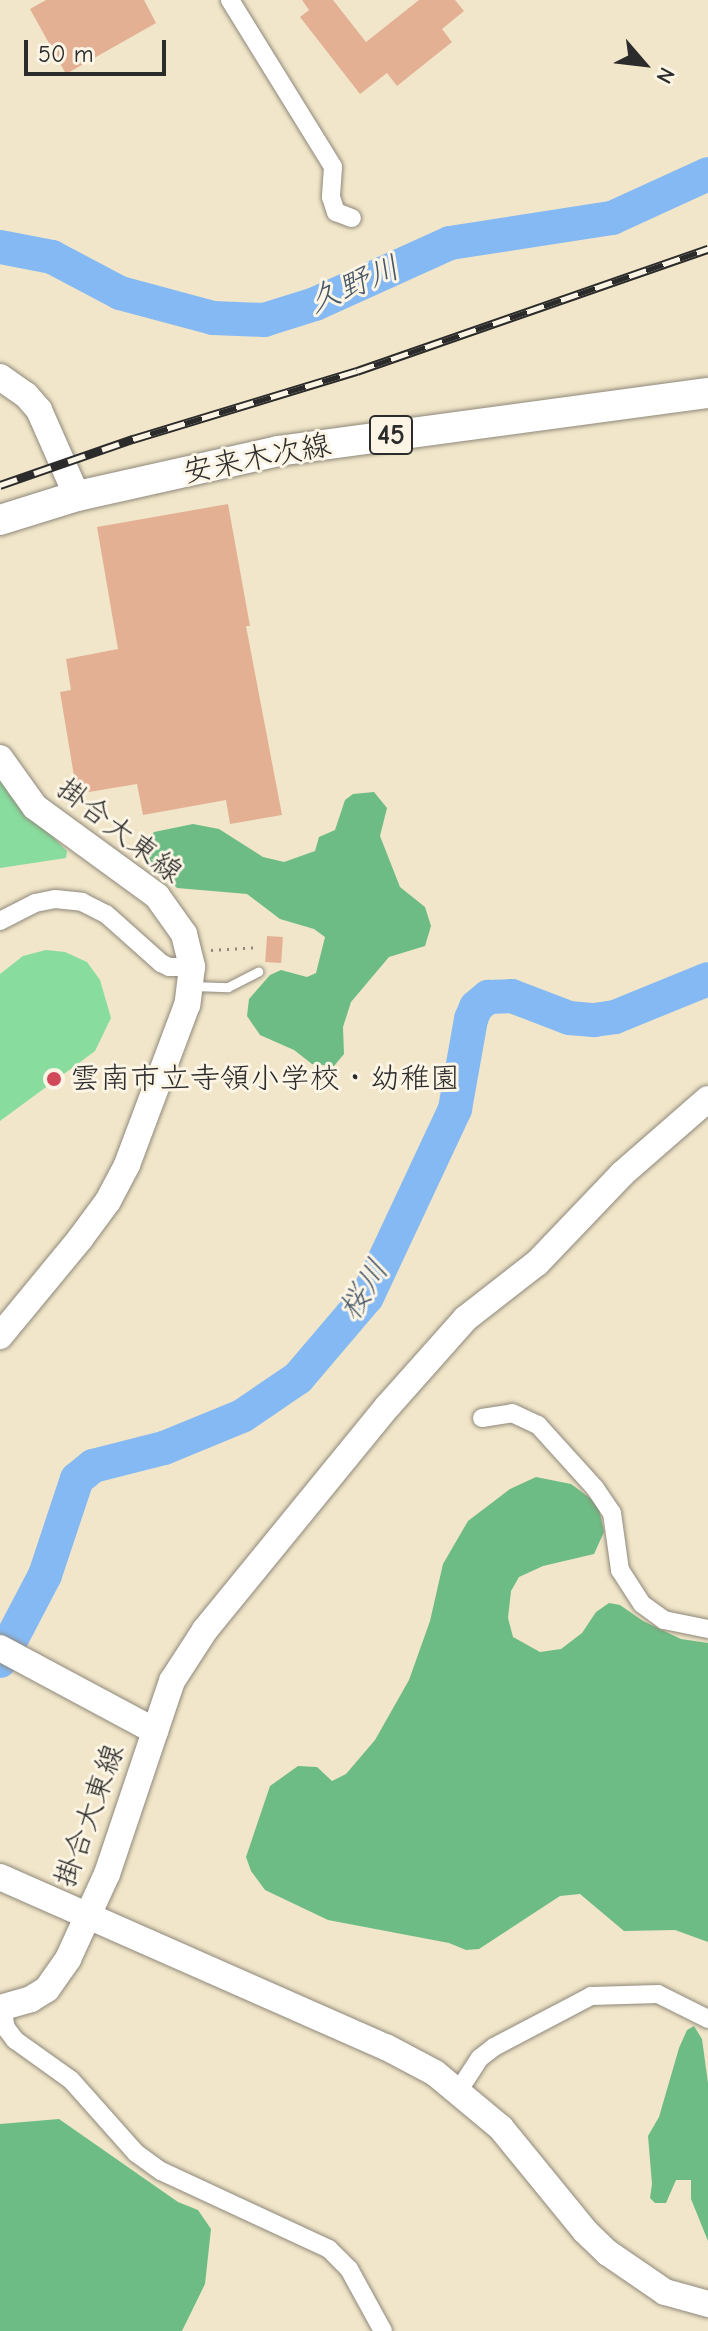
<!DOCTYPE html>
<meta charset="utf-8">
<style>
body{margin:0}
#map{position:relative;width:708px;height:2331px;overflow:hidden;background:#f1e6c9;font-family:"Comic Neue","Klee One",sans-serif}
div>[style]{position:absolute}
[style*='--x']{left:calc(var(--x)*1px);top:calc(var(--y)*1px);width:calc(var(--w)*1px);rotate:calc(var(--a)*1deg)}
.green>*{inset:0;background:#88dc9e}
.forest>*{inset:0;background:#6ebc85}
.river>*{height:34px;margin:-17px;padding:0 17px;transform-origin:17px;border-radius:17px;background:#85b9f3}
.building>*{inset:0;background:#e3b094;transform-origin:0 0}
.path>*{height:3px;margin-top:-1.5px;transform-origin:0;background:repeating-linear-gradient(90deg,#8e887a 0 2px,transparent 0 8px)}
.roads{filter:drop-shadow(0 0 2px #8e887a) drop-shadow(0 0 2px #8e887a)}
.lane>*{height:9px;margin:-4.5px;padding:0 4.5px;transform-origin:4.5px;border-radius:4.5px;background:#fff}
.street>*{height:18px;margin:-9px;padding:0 9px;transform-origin:9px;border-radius:9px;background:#fff}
.secondary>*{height:26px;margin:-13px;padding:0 13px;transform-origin:13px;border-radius:13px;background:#fff}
.primary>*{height:30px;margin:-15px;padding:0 15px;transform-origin:15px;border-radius:15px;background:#fff}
.rail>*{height:9px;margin-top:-4.5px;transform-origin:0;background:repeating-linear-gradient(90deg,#fcf5e5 0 18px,#2b2b2b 0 36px);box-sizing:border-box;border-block:2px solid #2b2b2b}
.dots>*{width:22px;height:22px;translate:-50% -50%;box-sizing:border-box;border:4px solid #fcf5e5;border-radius:50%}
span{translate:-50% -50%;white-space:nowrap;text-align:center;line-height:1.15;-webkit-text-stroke:6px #fcf5e5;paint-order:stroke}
.shield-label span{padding:2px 6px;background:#fcf5e5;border:2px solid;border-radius:6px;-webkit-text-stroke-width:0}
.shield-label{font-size:28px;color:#2b2b2b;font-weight:700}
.street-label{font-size:30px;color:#2b2b2b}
.poi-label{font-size:30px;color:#2b2b2b}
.left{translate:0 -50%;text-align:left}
.water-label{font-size:32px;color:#465667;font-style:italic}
.north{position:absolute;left:604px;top:24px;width:80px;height:80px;-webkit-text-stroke:6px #fcf5e5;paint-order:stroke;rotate:118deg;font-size:22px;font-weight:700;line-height:32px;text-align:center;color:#2b2b2b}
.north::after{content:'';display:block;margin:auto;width:28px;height:36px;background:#2b2b2b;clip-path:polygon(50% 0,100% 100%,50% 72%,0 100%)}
.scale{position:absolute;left:24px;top:40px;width:142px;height:36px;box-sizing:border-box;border:4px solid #2b2b2b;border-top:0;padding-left:10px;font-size:24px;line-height:28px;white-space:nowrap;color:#2b2b2b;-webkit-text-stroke:6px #fcf5e5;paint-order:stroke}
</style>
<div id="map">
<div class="green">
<div style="clip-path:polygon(0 776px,9px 794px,67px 851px,66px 858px,0 868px)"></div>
<div style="clip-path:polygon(46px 950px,65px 952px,87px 962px,100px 980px,111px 1018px,95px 1051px,0 1121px,0 974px,23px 956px)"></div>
</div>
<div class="forest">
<div style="clip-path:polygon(374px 792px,387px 808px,380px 836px,400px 887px,425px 907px,431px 926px,425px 946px,389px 957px,351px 1002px,343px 1027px,344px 1054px,334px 1066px,312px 1064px,294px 1050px,260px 1035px,247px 1016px,249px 999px,270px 975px,281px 970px,307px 977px,316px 973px,325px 937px,314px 929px,280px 919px,247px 894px,177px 888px,150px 861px,146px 842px,154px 832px,193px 824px,219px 829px,263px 857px,284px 862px,315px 851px,319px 837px,335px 830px,345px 800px,353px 794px)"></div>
<div style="clip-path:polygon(536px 1477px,571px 1484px,598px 1504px,604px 1532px,594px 1554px,543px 1566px,519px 1577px,511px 1591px,508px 1618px,513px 1637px,540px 1652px,561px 1649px,582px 1633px,596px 1612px,609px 1603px,620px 1605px,643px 1621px,681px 1639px,708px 1643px,708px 1942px,675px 1930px,624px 1931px,580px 1894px,560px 1896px,479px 1949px,466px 1950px,449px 1943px,328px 1920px,265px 1890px,251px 1871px,246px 1857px,270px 1786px,298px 1766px,317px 1767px,332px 1781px,346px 1774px,375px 1740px,409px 1680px,430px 1621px,443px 1564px,468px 1521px,510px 1489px)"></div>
<div style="clip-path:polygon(694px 2026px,702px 2039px,708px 2083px,708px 2241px,691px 2199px,691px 2180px,676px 2180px,666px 2203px,655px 2203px,650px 2198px,652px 2184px,648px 2136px,659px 2117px,679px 2048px,687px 2030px)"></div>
<div style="clip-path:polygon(59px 2119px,178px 2202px,198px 2210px,211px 2229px,205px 2284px,182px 2331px,0 2331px,0 2124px)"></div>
</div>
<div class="river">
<div style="--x:0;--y:247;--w:53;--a:10.9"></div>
<div style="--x:52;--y:257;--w:77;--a:27.9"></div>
<div style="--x:120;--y:293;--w:96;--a:15"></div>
<div style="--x:213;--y:318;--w:51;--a:2.2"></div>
<div style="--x:264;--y:320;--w:53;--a:-17.4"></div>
<div style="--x:315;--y:304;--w:148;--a:-24.3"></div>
<div style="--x:450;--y:243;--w:164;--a:-8.8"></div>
<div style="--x:612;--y:218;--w:106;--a:-24.6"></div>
<div style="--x:0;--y:1661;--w:97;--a:-62.4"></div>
<div style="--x:45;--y:1575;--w:101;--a:-71.6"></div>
<div style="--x:77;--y:1479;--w:21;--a:-39"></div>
<div style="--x:93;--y:1466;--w:73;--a:-14.2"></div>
<div style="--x:164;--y:1448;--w:84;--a:-22.3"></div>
<div style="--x:242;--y:1416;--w:68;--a:-34.2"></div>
<div style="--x:298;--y:1378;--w:106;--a:-49.6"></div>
<div style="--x:367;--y:1297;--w:208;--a:-64.9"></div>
<div style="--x:455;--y:1109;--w:91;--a:-79.9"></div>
<div style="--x:471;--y:1019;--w:13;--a:-67"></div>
<div style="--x:476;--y:1007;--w:16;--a:-40"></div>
<div style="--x:488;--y:997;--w:24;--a:-2"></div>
<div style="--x:512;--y:996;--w:61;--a:21.1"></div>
<div style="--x:569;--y:1018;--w:25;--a:5"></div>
<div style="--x:594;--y:1020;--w:21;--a:-8"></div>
<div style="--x:615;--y:1017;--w:100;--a:-22.2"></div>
</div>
<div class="building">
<div style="clip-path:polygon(46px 0,144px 0,156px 23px,66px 74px,30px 9px)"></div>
<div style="clip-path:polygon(302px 0,333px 0,366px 42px,419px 0,455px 0,464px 11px,442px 29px,452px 42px,397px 86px,387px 73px,360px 94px,300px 17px,309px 10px)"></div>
<div style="clip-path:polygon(228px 504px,250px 626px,246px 626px,282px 815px,230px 824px,226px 800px,143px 815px,137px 784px,77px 794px,60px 692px,71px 690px,66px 659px,118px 649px,97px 527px)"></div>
<div style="left:267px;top:936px;width:16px;height:26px;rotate:4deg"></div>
</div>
<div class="path">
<div style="--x:211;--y:950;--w:48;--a:-3.6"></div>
</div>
<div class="roads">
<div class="lane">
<div style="--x:193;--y:986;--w:35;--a:2"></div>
<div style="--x:228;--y:987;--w:34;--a:-27"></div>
</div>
<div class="street">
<div style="--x:230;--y:0;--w:196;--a:58.3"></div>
<div style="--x:333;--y:167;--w:30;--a:94"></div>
<div style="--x:331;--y:197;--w:16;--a:72"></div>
<div style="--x:336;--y:212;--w:17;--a:21"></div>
<div style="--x:0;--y:921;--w:39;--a:-27"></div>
<div style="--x:35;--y:903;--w:20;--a:-11"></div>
<div style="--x:55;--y:899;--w:27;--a:6"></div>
<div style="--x:82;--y:902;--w:27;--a:27"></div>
<div style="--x:106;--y:914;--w:74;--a:41.7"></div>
<div style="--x:161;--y:963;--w:9;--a:27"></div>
<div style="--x:169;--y:967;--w:23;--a:0"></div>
<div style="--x:482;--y:1418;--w:30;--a:-9"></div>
<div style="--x:512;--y:1413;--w:29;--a:25"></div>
<div style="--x:538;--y:1425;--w:85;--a:47.9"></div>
<div style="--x:595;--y:1488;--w:30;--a:56"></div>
<div style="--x:612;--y:1513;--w:58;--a:82"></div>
<div style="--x:620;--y:1570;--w:40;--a:57.1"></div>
<div style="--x:642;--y:1604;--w:27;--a:36"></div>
<div style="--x:664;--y:1620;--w:45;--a:11.6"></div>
<div style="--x:2;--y:2008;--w:20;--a:79"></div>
<div style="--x:6;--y:2028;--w:15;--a:53"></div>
<div style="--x:15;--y:2040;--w:69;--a:35.5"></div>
<div style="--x:71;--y:2080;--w:98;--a:48.3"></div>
<div style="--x:136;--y:2153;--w:31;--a:36"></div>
<div style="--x:161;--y:2171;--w:185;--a:24.9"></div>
<div style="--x:329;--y:2249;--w:28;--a:45"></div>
<div style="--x:349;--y:2269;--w:71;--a:61.3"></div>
<div style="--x:459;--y:2090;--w:38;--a:-57"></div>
<div style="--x:480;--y:2058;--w:18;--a:-38"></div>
<div style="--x:494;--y:2047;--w:110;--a:-27.7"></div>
<div style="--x:591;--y:1996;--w:67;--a:-1.7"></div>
<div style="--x:658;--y:1994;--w:56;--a:26.6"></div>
</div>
<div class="secondary">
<div style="--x:0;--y:377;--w:32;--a:35"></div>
<div style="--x:26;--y:395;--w:20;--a:49"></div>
<div style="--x:39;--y:410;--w:94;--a:66.2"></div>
<div style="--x:0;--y:758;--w:60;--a:54.5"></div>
<div style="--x:35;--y:807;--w:151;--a:36.1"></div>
<div style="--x:157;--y:896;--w:47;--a:54.6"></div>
<div style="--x:184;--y:934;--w:34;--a:76"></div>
<div style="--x:192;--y:967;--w:38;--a:97"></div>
<div style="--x:187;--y:1005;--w:171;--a:110.6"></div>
<div style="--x:127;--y:1165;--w:41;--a:117.8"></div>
<div style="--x:108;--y:1201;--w:47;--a:126.4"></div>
<div style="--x:80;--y:1239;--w:126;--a:129.5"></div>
<div style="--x:0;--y:1648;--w:176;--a:28.2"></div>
<div style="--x:0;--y:1877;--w:422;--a:23.8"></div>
<div style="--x:386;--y:2047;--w:55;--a:28"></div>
<div style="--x:435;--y:2073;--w:86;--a:39.8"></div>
<div style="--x:501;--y:2128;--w:133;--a:50.8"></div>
<div style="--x:585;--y:2231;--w:32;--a:44"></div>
<div style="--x:608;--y:2253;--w:69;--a:34.4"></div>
<div style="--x:665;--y:2292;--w:45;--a:15.6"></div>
<div style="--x:0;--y:2008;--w:32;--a:-16"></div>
<div style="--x:31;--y:1999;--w:19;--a:-32"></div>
<div style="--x:47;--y:1989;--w:37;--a:-55"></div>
<div style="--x:68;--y:1959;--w:94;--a:-65.4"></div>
<div style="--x:107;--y:1874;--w:204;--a:-71.4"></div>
<div style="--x:172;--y:1681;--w:61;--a:-57.1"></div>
<div style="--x:205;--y:1630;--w:288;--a:-50.8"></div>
<div style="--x:387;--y:1407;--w:118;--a:-48.4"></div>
<div style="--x:465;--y:1319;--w:91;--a:-37.9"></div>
<div style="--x:537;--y:1263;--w:123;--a:-46.3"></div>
<div style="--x:622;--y:1174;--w:114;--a:-41.1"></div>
</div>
<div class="primary">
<div style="--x:0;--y:520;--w:81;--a:-17.3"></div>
<div style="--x:77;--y:496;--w:206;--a:-12.6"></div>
<div style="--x:278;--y:451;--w:434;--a:-7.7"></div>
</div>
</div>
<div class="rail">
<div style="--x:0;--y:485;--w:141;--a:-19.1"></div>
<div style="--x:133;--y:439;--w:234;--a:-16.9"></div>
<div style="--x:357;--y:371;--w:372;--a:-19.2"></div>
</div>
<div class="dots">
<div style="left:54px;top:1079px;background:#d1495b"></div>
</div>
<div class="shield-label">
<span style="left:391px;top:435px">45</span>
</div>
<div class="street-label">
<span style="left:257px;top:459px;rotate:-11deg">安来木次線</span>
<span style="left:119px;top:831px;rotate:38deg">掛合大東線</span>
<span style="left:90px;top:1816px;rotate:-70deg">掛合大東線</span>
</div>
<div class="poi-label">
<span class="left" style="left:70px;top:1079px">雲南市立寺領小学校・幼稚園</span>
</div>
<div class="water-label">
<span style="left:354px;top:285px;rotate:-23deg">久野川</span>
<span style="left:364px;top:1290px;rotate:-58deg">桜川</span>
</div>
<div class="north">N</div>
<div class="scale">50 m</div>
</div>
